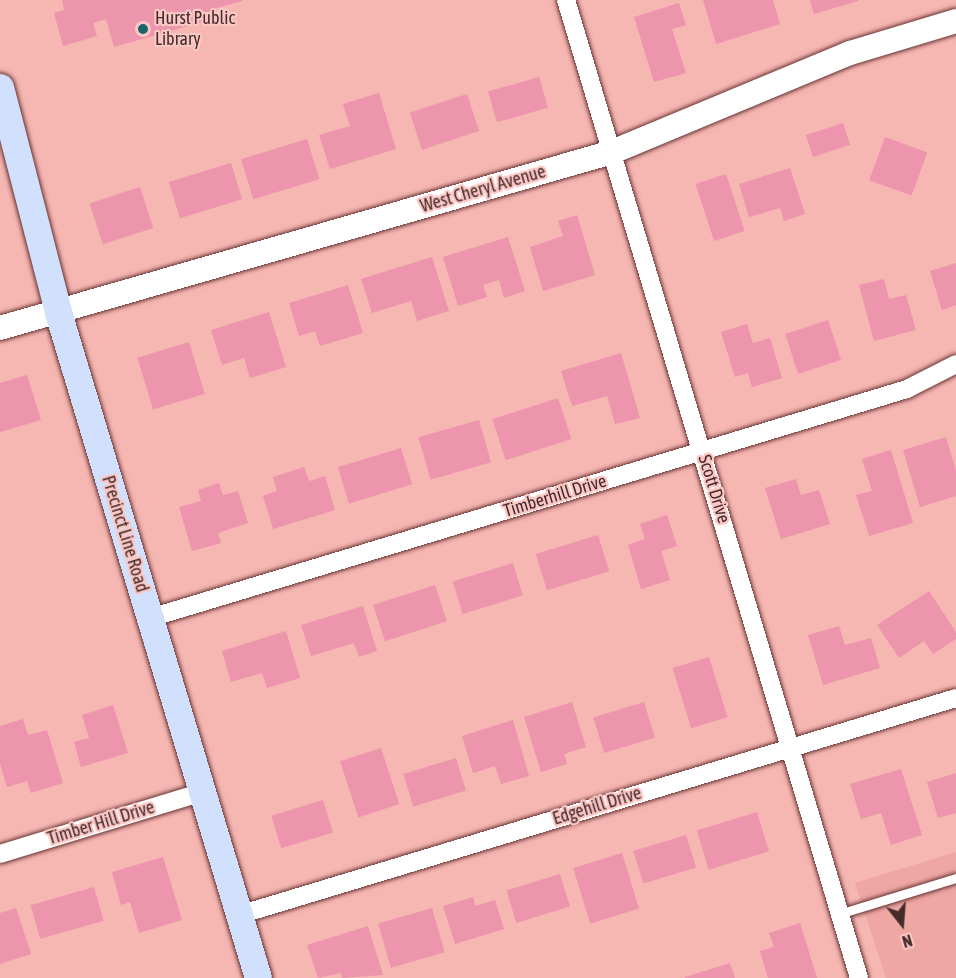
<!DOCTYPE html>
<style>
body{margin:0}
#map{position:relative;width:956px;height:978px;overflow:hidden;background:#f6b6b2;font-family:"Asap Condensed",sans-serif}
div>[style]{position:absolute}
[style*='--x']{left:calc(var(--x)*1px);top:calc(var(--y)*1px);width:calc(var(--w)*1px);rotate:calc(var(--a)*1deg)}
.built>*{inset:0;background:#efa7a4}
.building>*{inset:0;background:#ec95ad;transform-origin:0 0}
.roads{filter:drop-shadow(0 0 2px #673332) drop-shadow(0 0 2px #673332)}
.service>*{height:9px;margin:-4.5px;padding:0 4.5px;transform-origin:4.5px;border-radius:4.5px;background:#fff}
.minor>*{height:18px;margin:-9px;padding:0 9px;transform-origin:9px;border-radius:9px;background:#fff}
.tertiary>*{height:24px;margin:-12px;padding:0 12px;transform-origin:12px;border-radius:12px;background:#fff}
.secondary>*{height:27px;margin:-13.5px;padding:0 13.5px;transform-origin:13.5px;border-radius:13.5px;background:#d0e0fd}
.dots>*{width:16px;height:16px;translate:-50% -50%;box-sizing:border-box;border:3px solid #fbc7c4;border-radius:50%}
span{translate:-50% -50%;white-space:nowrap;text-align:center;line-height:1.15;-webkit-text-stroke:4.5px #fbc7c4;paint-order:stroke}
.poi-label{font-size:18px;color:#452b2a}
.left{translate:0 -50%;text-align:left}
.street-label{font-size:18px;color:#452b2a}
.north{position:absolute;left:872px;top:894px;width:60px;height:60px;-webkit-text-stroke:4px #fbc7c4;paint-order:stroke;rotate:163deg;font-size:16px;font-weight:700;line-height:24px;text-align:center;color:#452b2a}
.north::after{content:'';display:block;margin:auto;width:21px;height:27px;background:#452b2a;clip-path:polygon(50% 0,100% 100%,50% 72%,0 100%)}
</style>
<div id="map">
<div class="built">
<div style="clip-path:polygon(956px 852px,956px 978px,886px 978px,855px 883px)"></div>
</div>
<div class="building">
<div style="clip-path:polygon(62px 0,242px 0,242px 1px,213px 9px,216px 18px,114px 47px,106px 19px,93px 23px,97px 36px,63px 46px,54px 13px,64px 10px)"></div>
<div style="clip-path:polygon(703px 0,773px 0,780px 24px,716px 44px)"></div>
<div style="clip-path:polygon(810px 0,858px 0,858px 1px,814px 14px)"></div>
<div style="clip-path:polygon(679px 3px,686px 25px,672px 29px,686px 73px,654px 82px,634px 17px)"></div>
<div style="left:539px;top:77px;width:32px;height:53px;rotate:74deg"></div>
<div style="clip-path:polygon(379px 93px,396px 149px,330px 169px,319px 135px,350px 126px,343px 104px)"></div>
<div style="left:467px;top:94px;width:39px;height:60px;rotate:72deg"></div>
<div style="left:843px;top:123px;width:23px;height:39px;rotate:72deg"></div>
<div style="left:885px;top:137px;width:45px;height:46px;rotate:20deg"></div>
<div style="left:307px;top:139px;width:42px;height:69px;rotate:73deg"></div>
<div style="left:231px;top:163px;width:38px;height:65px;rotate:73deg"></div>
<div style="clip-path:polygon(790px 168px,805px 214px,784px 221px,780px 208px,749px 217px,739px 184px)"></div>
<div style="left:726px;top:174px;width:60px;height:32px;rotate:72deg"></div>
<div style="left:140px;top:187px;width:43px;height:53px;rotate:72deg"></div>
<div style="clip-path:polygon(577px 215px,595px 275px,543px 291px,530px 247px,563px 236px,558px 221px)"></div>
<div style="clip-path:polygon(508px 237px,525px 291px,504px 298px,499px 280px,483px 285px,487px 297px,458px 306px,443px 257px)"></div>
<div style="clip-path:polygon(432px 257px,449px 311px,417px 321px,411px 301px,372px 313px,361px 279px)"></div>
<div style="clip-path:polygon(956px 263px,956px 305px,942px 310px,930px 271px)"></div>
<div style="clip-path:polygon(884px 279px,889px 299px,906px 295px,916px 330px,874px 341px,859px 285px)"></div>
<div style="clip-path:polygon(348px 285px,363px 333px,320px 346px,315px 331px,299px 336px,289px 303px)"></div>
<div style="clip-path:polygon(269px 312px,286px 367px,250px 378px,244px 358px,222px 365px,211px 330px)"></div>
<div style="left:828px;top:320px;width:42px;height:45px;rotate:72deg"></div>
<div style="clip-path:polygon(747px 324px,753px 343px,770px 338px,782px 378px,752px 387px,748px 373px,735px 377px,721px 332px)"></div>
<div style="left:189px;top:342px;width:54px;height:54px;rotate:73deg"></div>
<div style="clip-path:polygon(621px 353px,640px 418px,615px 424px,607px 396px,572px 406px,561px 371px)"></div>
<div style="clip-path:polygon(27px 375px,41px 420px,0 432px,0 383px)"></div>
<div style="left:558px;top:398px;width:43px;height:69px;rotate:72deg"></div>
<div style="left:479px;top:420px;width:44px;height:63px;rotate:74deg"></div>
<div style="clip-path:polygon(946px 437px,956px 471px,956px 496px,920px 507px,903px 450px)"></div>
<div style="left:401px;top:448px;width:38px;height:66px;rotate:73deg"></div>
<div style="clip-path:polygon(891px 450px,913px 523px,869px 536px,856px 495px,872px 491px,862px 459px)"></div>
<div style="clip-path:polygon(304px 467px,309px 481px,325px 476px,335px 510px,273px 529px,263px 496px,277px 491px,273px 477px)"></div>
<div style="clip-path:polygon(796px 479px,801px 495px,819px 490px,830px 524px,781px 539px,765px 488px)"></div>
<div style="clip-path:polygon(219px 483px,223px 495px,238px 491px,248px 523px,218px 533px,221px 543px,192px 551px,179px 507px,201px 501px,198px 490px)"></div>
<div style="clip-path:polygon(667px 515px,677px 546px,661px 551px,670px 580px,641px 589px,628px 545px,645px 539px,640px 524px)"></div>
<div style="left:598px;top:535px;width:38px;height:65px;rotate:73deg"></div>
<div style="left:513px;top:563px;width:34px;height:63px;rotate:73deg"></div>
<div style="left:435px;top:585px;width:38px;height:65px;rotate:72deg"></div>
<div style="clip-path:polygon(929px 591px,956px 632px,956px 639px,933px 654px,924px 641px,899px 658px,877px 625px)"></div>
<div style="clip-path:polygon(363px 606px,377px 651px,359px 657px,354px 643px,311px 656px,301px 625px)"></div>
<div style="clip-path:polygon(839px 626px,845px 645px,871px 638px,880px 668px,823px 685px,808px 635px)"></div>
<div style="clip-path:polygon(286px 631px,300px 678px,267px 688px,262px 673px,231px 682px,222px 651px)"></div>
<div style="left:709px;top:657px;width:63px;height:38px;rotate:73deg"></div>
<div style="clip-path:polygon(572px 702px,586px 747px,564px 754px,567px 764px,541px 772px,524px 717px)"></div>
<div style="left:644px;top:702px;width:37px;height:53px;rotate:73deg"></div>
<div style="clip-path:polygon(113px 705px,128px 753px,81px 767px,74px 742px,89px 738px,82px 715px)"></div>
<div style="clip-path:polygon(23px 719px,28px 735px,47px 730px,63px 783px,31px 793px,27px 781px,7px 787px,0 764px,0 726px)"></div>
<div style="clip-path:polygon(513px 720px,529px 776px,501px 784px,495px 766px,473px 773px,462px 736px)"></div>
<div style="left:381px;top:748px;width:59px;height:43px;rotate:72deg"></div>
<div style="left:456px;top:758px;width:34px;height:55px;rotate:73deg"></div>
<div style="clip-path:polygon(901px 769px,922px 835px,891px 845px,881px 813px,861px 819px,850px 784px)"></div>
<div style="clip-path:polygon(956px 773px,956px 813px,938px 818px,927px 782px)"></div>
<div style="left:323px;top:800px;width:34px;height:54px;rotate:73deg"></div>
<div style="left:757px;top:812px;width:41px;height:63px;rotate:73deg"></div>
<div style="left:686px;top:835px;width:34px;height:55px;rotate:73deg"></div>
<div style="left:622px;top:853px;width:58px;height:51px;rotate:73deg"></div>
<div style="clip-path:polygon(163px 857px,182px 920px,139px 933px,130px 902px,121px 905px,112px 872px)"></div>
<div style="left:560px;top:874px;width:34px;height:56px;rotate:73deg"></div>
<div style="left:94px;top:887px;width:35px;height:66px;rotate:74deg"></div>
<div style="clip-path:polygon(473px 897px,475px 906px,495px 900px,504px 929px,455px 944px,443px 906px)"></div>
<div style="clip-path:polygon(16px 908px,31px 954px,0 964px,0 913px)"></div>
<div style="left:432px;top:908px;width:46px;height:56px;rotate:74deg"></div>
<div style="clip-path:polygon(800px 923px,817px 978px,768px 978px,760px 951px,774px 947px,769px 933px)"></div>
<div style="clip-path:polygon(368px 926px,383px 975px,342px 978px,341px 973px,318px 978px,307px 945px)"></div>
<div style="clip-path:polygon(730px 963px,735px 978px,685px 978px,685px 977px)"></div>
</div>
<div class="roads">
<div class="service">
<div style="--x:839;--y:914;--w:122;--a:-17.1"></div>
</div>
<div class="minor">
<div style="--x:566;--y:0;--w:1021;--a:73.32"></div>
<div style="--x:150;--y:618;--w:791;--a:-16.83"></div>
<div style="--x:907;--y:389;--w:55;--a:-27"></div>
<div style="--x:0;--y:854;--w:212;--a:-17"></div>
<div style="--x:239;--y:915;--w:749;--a:-16.84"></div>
</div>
<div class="tertiary">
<div style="--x:0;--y:328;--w:637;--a:-16.04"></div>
<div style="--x:612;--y:152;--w:258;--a:-22.6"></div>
<div style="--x:850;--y:53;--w:111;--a:-16.8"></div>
</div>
<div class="secondary">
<div style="--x:0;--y:87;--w:232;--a:75.5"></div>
<div style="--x:58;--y:312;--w:695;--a:73.28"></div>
</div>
</div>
<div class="dots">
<div style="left:143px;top:29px;background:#17656b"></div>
</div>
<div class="poi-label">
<span class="left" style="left:155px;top:29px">Hurst Public<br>Library</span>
</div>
<div class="street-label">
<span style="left:483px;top:189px;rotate:-16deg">West Cheryl Avenue</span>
<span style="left:714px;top:489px;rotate:73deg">Scott Drive</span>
<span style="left:555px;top:496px;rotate:-17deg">Timberhill Drive</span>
<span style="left:125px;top:534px;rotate:73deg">Precinct Line Road</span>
<span style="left:597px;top:806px;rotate:-17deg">Edgehill Drive</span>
<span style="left:101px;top:823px;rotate:-17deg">Timber Hill Drive</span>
</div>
<div class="north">N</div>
</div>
